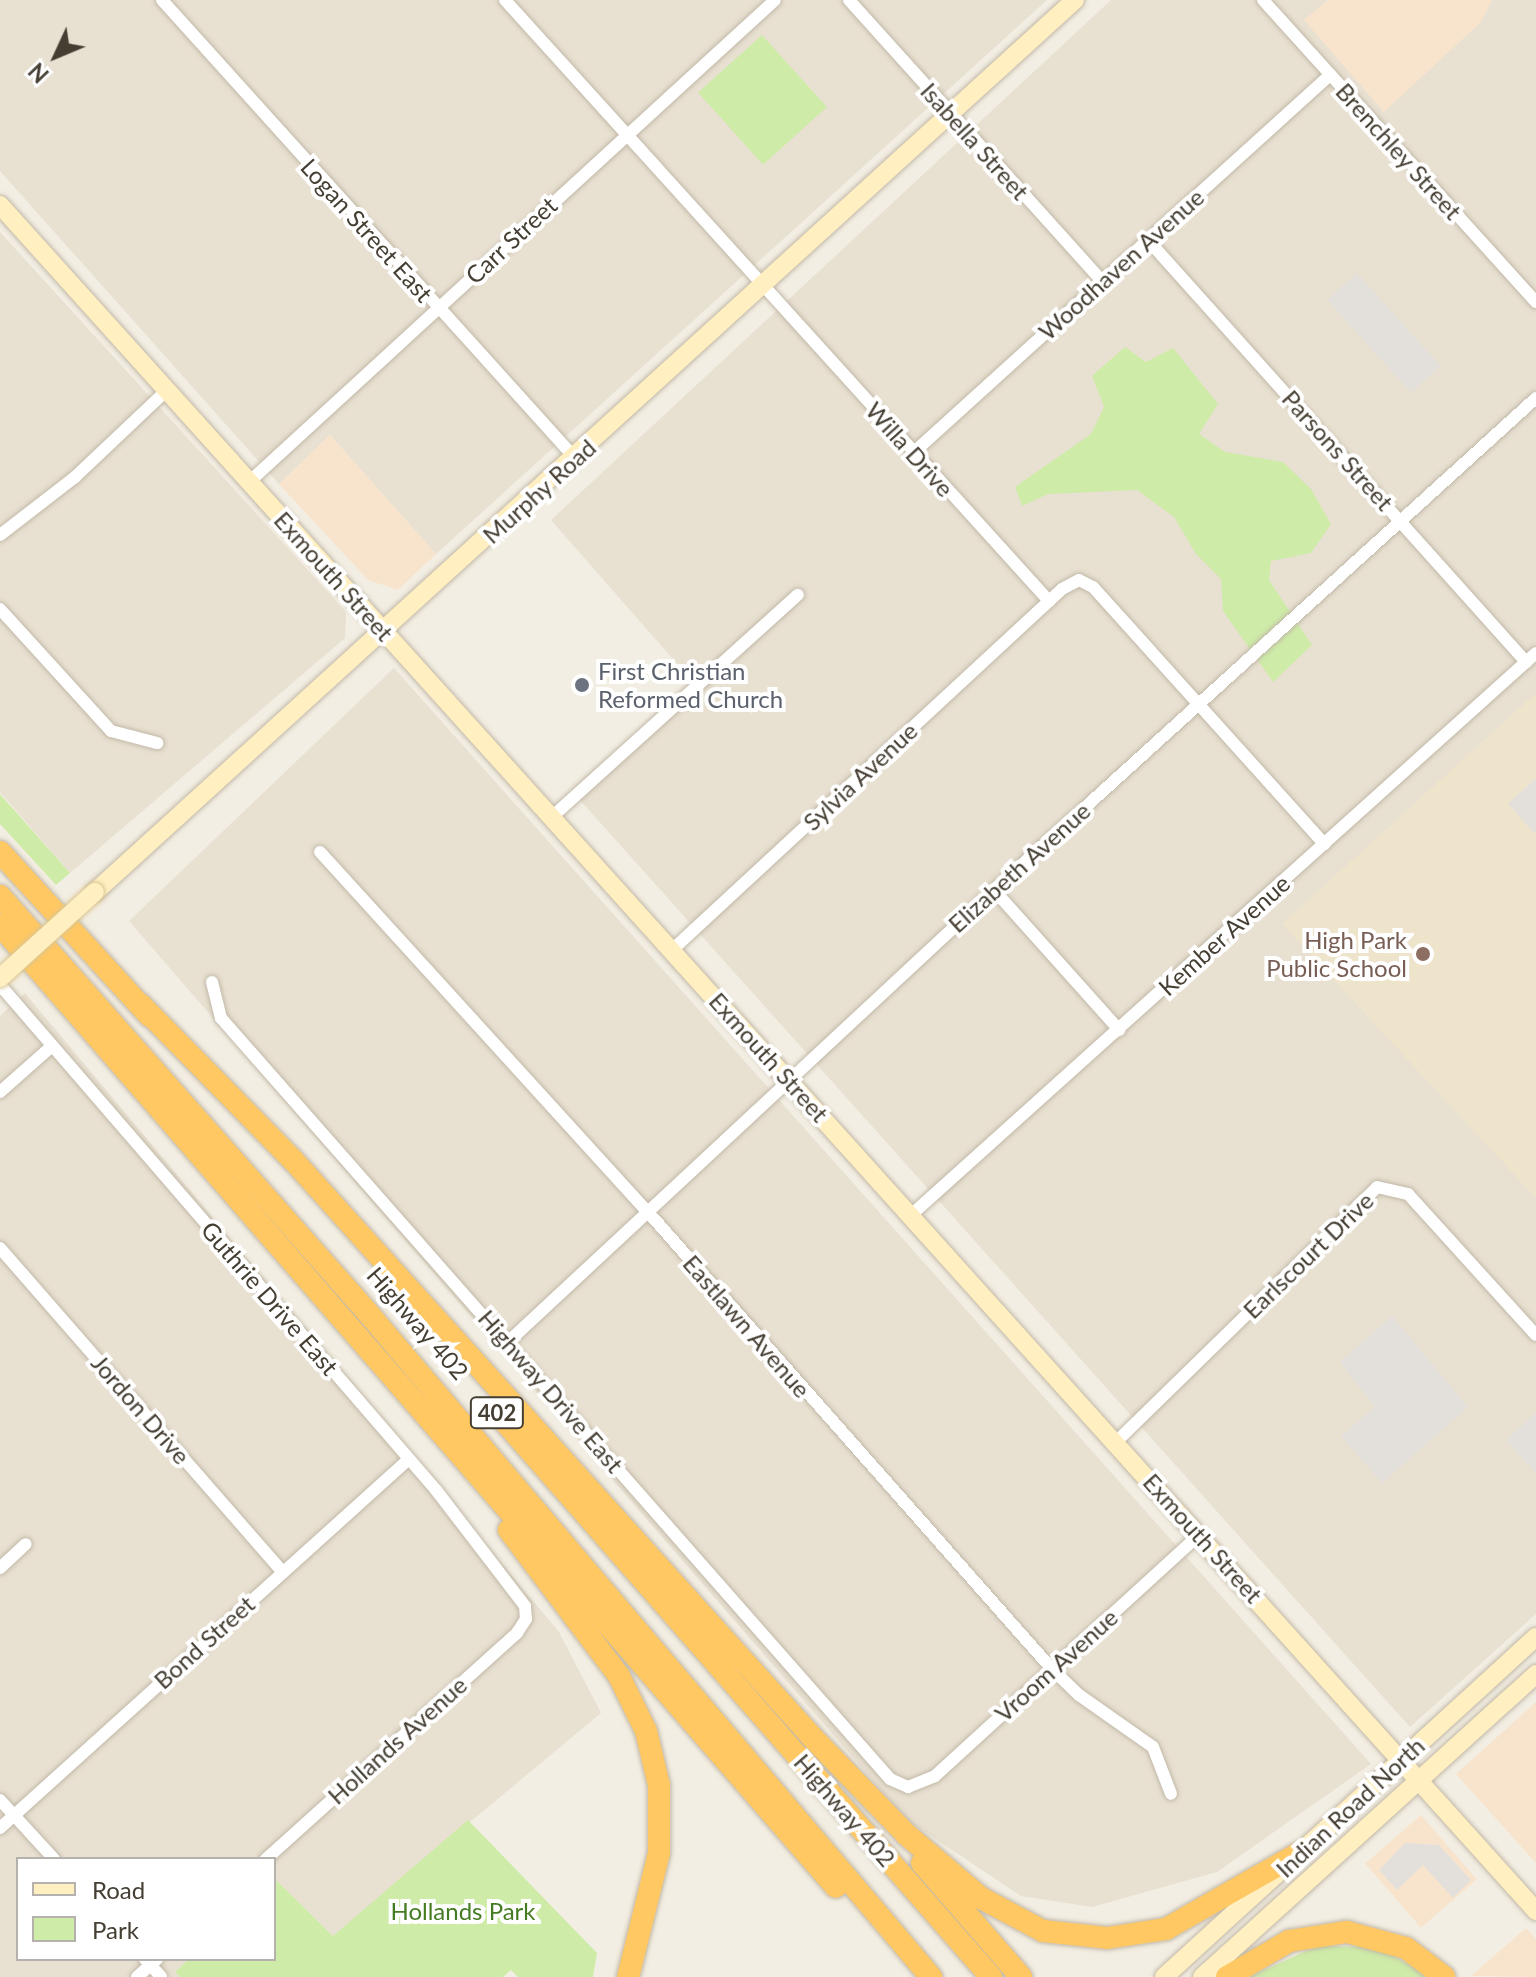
<!DOCTYPE html>
<style>
body{margin:0}
#map{position:relative;width:1536px;height:1977px;overflow:hidden;background:#f3eee3;font-family:Lato,sans-serif}
div>[style]{position:absolute}
[style*='--x']{left:calc(var(--x)*1px);top:calc(var(--y)*1px);width:calc(var(--w)*1px);rotate:calc(var(--a)*1deg)}
.residential>*{inset:0;background:#e8e0d1}
.commercial>*{inset:0;background:#f8e4cc;transform-origin:0 0}
.education>*{inset:0;background:#eee4cc}
.green>*{inset:0;background:#ceeba8;transform-origin:0 0}
.parking>*{inset:0;background:#e3e0dc;transform-origin:0 0}
.roads{filter:drop-shadow(0 0 2px #c2b9a8) drop-shadow(0 0 2px #c2b9a8)}
.street>*{height:12px;margin:-6px;padding:0 6px;transform-origin:6px;border-radius:6px;background:#fff}
.secondary>*{height:18px;margin:-9px;padding:0 9px;transform-origin:9px;border-radius:9px;background:#ffefc1}
.highway>*{height:22px;margin:-11px;padding:0 11px;transform-origin:11px;border-radius:11px;background:#ffc862}
.bridges{filter:drop-shadow(0 0 2px #dac591) drop-shadow(0 0 2px #dac591)}
.secondary-bridge>*{height:18px;margin:-9px;padding:0 9px;transform-origin:9px;border-radius:9px;background:#ffefc1}
.dots>*{width:22px;height:22px;translate:-50% -50%;box-sizing:border-box;border:4px solid #fff;border-radius:50%}
span{translate:-50% -50%;white-space:nowrap;text-align:center;line-height:1.15;-webkit-text-stroke:8px #fff;paint-order:stroke}
.shield-label span{padding:2px 6px;background:#fff;border:2px solid;border-radius:6px;-webkit-text-stroke-width:0}
.shield-label{font-size:22px;color:#453e33;font-weight:700}
.street-label{font-size:24px;color:#453e33}
.worship-label{font-size:24px;color:#5b616d}
.left{translate:0 -50%;text-align:left}
.education-label{font-size:24px;color:#785e54}
.right{translate:-100% -50%;text-align:right}
.park-label{font-size:24px;color:#457b22}
.legend{position:absolute;left:16px;top:1857px;width:260px;height:104px;box-sizing:border-box;background:#fff;border:2px solid #b5b2ad;margin:0;padding:10px 14px;list-style:none;font-size:24px;color:#453e33}
.legend li{display:flex;align-items:center;gap:16px;height:40px}
.legend b{width:40px;border:2px solid #b5b2ad}
.north{position:absolute;left:16px;top:16px;width:80px;height:80px;-webkit-text-stroke:6px #fff;paint-order:stroke;rotate:226deg;font-size:22px;font-weight:700;line-height:32px;text-align:center;color:#453e33}
.north::after{content:'';display:block;margin:auto;width:28px;height:36px;background:#453e33;clip-path:polygon(50% 0,100% 100%,50% 72%,0 100%)}
</style>
<div id="map">
<div class="residential">
<div style="clip-path:polygon(0 0,1047px 0,436px 554px,330px 435px,279px 484px,0 171px)"></div>
<div style="clip-path:polygon(1111px 0,1328px 0,1305px 21px,1480px 22px,1492px 0,1536px 0,1536px 1614px,1410px 1727px,571px 790px,694px 683px,551px 520px)"></div>
<div style="clip-path:polygon(0 232px,346px 612px,345px 638px,70px 873px,0 792px)"></div>
<div style="clip-path:polygon(394px 668px,1371px 1764px,1217px 1872px,1092px 1907px,1021px 1896px,907px 1820px,129px 921px)"></div>
<div style="clip-path:polygon(25px 993px,559px 1632px,601px 1713px,333px 1936px,274px 1878px,274px 1859px,18px 1859px,18px 1959px,189px 1959px,175px 1972px,180px 1977px,0 1977px,0 1016px)"></div>
</div>
<div class="commercial">
<div style="clip-path:polygon(1328px 0,1492px 0,1481px 22px,1384px 112px,1304px 20px)"></div>
<div style="clip-path:polygon(330px 435px,436px 554px,398px 590px,368px 580px,279px 484px)"></div>
<div style="clip-path:polygon(1536px 1702px,1536px 1863px,1456px 1774px)"></div>
<div style="left:1421px;top:1815px;width:85px;height:74px;rotate:49deg"></div>
<div style="clip-path:polygon(1526px 1928px,1536px 1939px,1536px 1977px,1471px 1976px)"></div>
</div>
<div class="education">
<div style="clip-path:polygon(1536px 693px,1536px 1198px,1282px 924px)"></div>
</div>
<div class="green">
<div style="left:762px;top:35px;width:97px;height:86px;rotate:48deg"></div>
<div style="clip-path:polygon(1125px 347px,1146px 362px,1173px 348px,1218px 404px,1199px 434px,1225px 452px,1283px 462px,1311px 489px,1331px 524px,1311px 553px,1271px 561px,1269px 580px,1312px 645px,1273px 682px,1223px 611px,1221px 579px,1196px 554px,1174px 517px,1137px 490px,1048px 494px,1022px 506px,1015px 487px,1091px 434px,1104px 407px,1092px 376px)"></div>
<div style="clip-path:polygon(0 794px,70px 873px,56px 885px,0 824px)"></div>
<div style="clip-path:polygon(468px 1820px,597px 1953px,593px 1977px,518px 1977px,511px 1970px,503px 1977px,180px 1977px,175px 1972px,189px 1959px,274px 1959px,274px 1878px,333px 1936px)"></div>
<div style="clip-path:polygon(1317px 1946px,1378px 1947px,1430px 1977px,1249px 1977px)"></div>
</div>
<div class="parking">
<div style="left:1357px;top:273px;width:125px;height:40px;rotate:48deg"></div>
<div style="clip-path:polygon(1536px 778px,1536px 831px,1534px 833px,1508px 804px)"></div>
<div style="clip-path:polygon(1392px 1316px,1468px 1407px,1382px 1483px,1341px 1436px,1375px 1407px,1340px 1362px)"></div>
<div style="clip-path:polygon(1536px 1413px,1536px 1473px,1506px 1440px)"></div>
<div style="clip-path:polygon(1405px 1843px,1439px 1845px,1471px 1880px,1453px 1898px,1423px 1865px,1397px 1890px,1379px 1870px)"></div>
</div>
<div class="roads">
<div class="street">
<div style="--x:162;--y:0;--w:617;--a:47.96"></div>
<div style="--x:505;--y:0;--w:811;--a:47.85"></div>
<div style="--x:849;--y:0;--w:378;--a:48"></div>
<div style="--x:1263;--y:0;--w:407;--a:47.9"></div>
<div style="--x:1148;--y:240;--w:567;--a:48.15"></div>
<div style="--x:913;--y:453;--w:563;--a:-42.19"></div>
<div style="--x:249;--y:482;--w:713;--a:-42.5"></div>
<div style="--x:0;--y:535;--w:95;--a:-37.7"></div>
<div style="--x:75;--y:477;--w:125;--a:-43.4"></div>
<div style="--x:0;--y:609;--w:165;--a:47.7"></div>
<div style="--x:111;--y:731;--w:48;--a:14.6"></div>
<div style="--x:553;--y:816;--w:330;--a:-42.1"></div>
<div style="--x:320;--y:852;--w:487;--a:47.7"></div>
<div style="--x:648;--y:1212;--w:609;--a:48.53"></div>
<div style="--x:1051;--y:1668;--w:39;--a:44"></div>
<div style="--x:1079;--y:1695;--w:90;--a:35.1"></div>
<div style="--x:1153;--y:1747;--w:50;--a:69"></div>
<div style="--x:994;--y:890;--w:188;--a:48.2"></div>
<div style="--x:672;--y:950;--w:531;--a:-42.79"></div>
<div style="--x:1062;--y:589;--w:19;--a:-28"></div>
<div style="--x:1079;--y:580;--w:16;--a:27"></div>
<div style="--x:1093;--y:587;--w:346;--a:48"></div>
<div style="--x:212;--y:982;--w:37;--a:76"></div>
<div style="--x:221;--y:1018;--w:1013;--a:48.68"></div>
<div style="--x:890;--y:1779;--w:20;--a:24"></div>
<div style="--x:908;--y:1787;--w:29;--a:-22"></div>
<div style="--x:935;--y:1776;--w:359;--a:-42.4"></div>
<div style="--x:0;--y:985;--w:667;--a:49.19"></div>
<div style="--x:436;--y:1490;--w:146;--a:52.5"></div>
<div style="--x:525;--y:1606;--w:13;--a:86"></div>
<div style="--x:526;--y:1619;--w:17;--a:123"></div>
<div style="--x:517;--y:1633;--w:338;--a:138"></div>
<div style="--x:0;--y:1092;--w:69;--a:-41.5"></div>
<div style="--x:910;--y:1216;--w:842;--a:-41.97"></div>
<div style="--x:0;--y:1248;--w:429;--a:48.9"></div>
<div style="--x:508;--y:1342;--w:664;--a:-42.92"></div>
<div style="--x:994;--y:890;--w:732;--a:-42.23"></div>
<div style="--x:1117;--y:1441;--w:363;--a:-44.3"></div>
<div style="--x:1377;--y:1187;--w:32;--a:13"></div>
<div style="--x:1408;--y:1194;--w:190;--a:47.8"></div>
<div style="--x:0;--y:1568;--w:35;--a:-43"></div>
<div style="--x:0;--y:1800;--w:80;--a:47.5"></div>
<div style="--x:0;--y:1828;--w:551;--a:-42.06"></div>
<div style="--x:145;--y:1959;--w:24;--a:48"></div>
<div style="--x:137;--y:1977;--w:27;--a:-42"></div>
</div>
<div class="secondary">
<div style="--x:0;--y:205;--w:2296;--a:48"></div>
<div style="--x:95;--y:892;--w:1325;--a:-42.31"></div>
<div style="--x:1164;--y:1977;--w:504;--a:-42.43"></div>
<div style="--x:1202;--y:1977;--w:451;--a:-42.2"></div>
</div>
<div class="highway">
<div style="--x:0;--y:852;--w:222;--a:47.6"></div>
<div style="--x:0;--y:896;--w:556;--a:48.57"></div>
<div style="--x:368;--y:1313;--w:871;--a:49.71"></div>
<div style="--x:0;--y:925;--w:1274;--a:49.01"></div>
<div style="--x:141;--y:1005;--w:217;--a:45.6"></div>
<div style="--x:293;--y:1160;--w:775;--a:48.03"></div>
<div style="--x:811;--y:1736;--w:138;--a:45.9"></div>
<div style="--x:907;--y:1835;--w:97;--a:40.4"></div>
<div style="--x:981;--y:1898;--w:70;--a:28"></div>
<div style="--x:1043;--y:1931;--w:64;--a:6.2"></div>
<div style="--x:1107;--y:1938;--w:60;--a:-8.7"></div>
<div style="--x:1166;--y:1929;--w:153;--a:-29.7"></div>
<div style="--x:499;--y:1415;--w:747;--a:48.8"></div>
<div style="--x:509;--y:1530;--w:183;--a:53"></div>
<div style="--x:619;--y:1676;--w:61;--a:63.9"></div>
<div style="--x:646;--y:1731;--w:56;--a:76.5"></div>
<div style="--x:659;--y:1785;--w:68;--a:90"></div>
<div style="--x:659;--y:1853;--w:128;--a:104"></div>
<div style="--x:922;--y:1863;--w:151;--a:49"></div>
<div style="--x:1227;--y:1977;--w:72;--a:-30.1"></div>
<div style="--x:1289;--y:1941;--w:59;--a:-8.8"></div>
<div style="--x:1347;--y:1932;--w:61;--a:15.2"></div>
<div style="--x:1406;--y:1948;--w:48;--a:37.3"></div>
</div>
</div>
<div class="bridges">
<div class="secondary-bridge">
<div style="--x:0;--y:978;--w:128;--a:-42.2"></div>
</div>
</div>
<div class="dots">
<div style="left:582px;top:685px;background:#6b7280"></div>
<div style="left:1423px;top:954px;background:#8d6e63"></div>
</div>
<div class="shield-label">
<span style="left:497px;top:1413px">402</span>
</div>
<div class="street-label">
<span style="left:975px;top:141px;rotate:48deg">Isabella Street</span>
<span style="left:1399px;top:151px;rotate:48deg">Brenchley Street</span>
<span style="left:367px;top:230px;rotate:48deg">Logan Street East</span>
<span style="left:511px;top:240px;rotate:-43deg">Carr Street</span>
<span style="left:1121px;top:264px;rotate:-42deg">Woodhaven Avenue</span>
<span style="left:910px;top:449px;rotate:48deg">Willa Drive</span>
<span style="left:1338px;top:450px;rotate:48deg">Parsons Street</span>
<span style="left:539px;top:491px;rotate:-42deg">Murphy Road</span>
<span style="left:334px;top:576px;rotate:48deg">Exmouth Street</span>
<span style="left:860px;top:776px;rotate:-43deg">Sylvia Avenue</span>
<span style="left:1019px;top:867px;rotate:-42deg">Elizabeth Avenue</span>
<span style="left:1224px;top:935px;rotate:-42deg">Kember Avenue</span>
<span style="left:769px;top:1057px;rotate:48deg">Exmouth Street</span>
<span style="left:1308px;top:1255px;rotate:-44deg">Earlscourt Drive</span>
<span style="left:270px;top:1298px;rotate:49deg">Guthrie Drive East</span>
<span style="left:418px;top:1323px;rotate:49deg">Highway 402</span>
<span style="left:747px;top:1326px;rotate:49deg">Eastlawn Avenue</span>
<span style="left:551px;top:1391px;rotate:49deg">Highway Drive East</span>
<span style="left:141px;top:1409px;rotate:49deg">Jordon Drive</span>
<span style="left:1203px;top:1538px;rotate:48deg">Exmouth Street</span>
<span style="left:204px;top:1642px;rotate:-42deg">Bond Street</span>
<span style="left:1056px;top:1665px;rotate:-42deg">Vroom Avenue</span>
<span style="left:397px;top:1740px;rotate:-42deg">Hollands Avenue</span>
<span style="left:1350px;top:1807px;rotate:-43deg">Indian Road North</span>
<span style="left:845px;top:1810px;rotate:49deg">Highway 402</span>
</div>
<div class="worship-label">
<span class="left" style="left:598px;top:685px">First Christian<br>Reformed Church</span>
</div>
<div class="education-label">
<span class="right" style="left:1407px;top:954px">High Park<br>Public School</span>
</div>
<div class="park-label">
<span style="left:463px;top:1911px">Hollands Park</span>
</div>
<ul class="legend">
<li><b style="height:10px;background:#ffefc1"></b>Road</li>
<li><b style="height:22px;background:#ceeba8"></b>Park</li>
</ul>
<div class="north">N</div>
</div>
